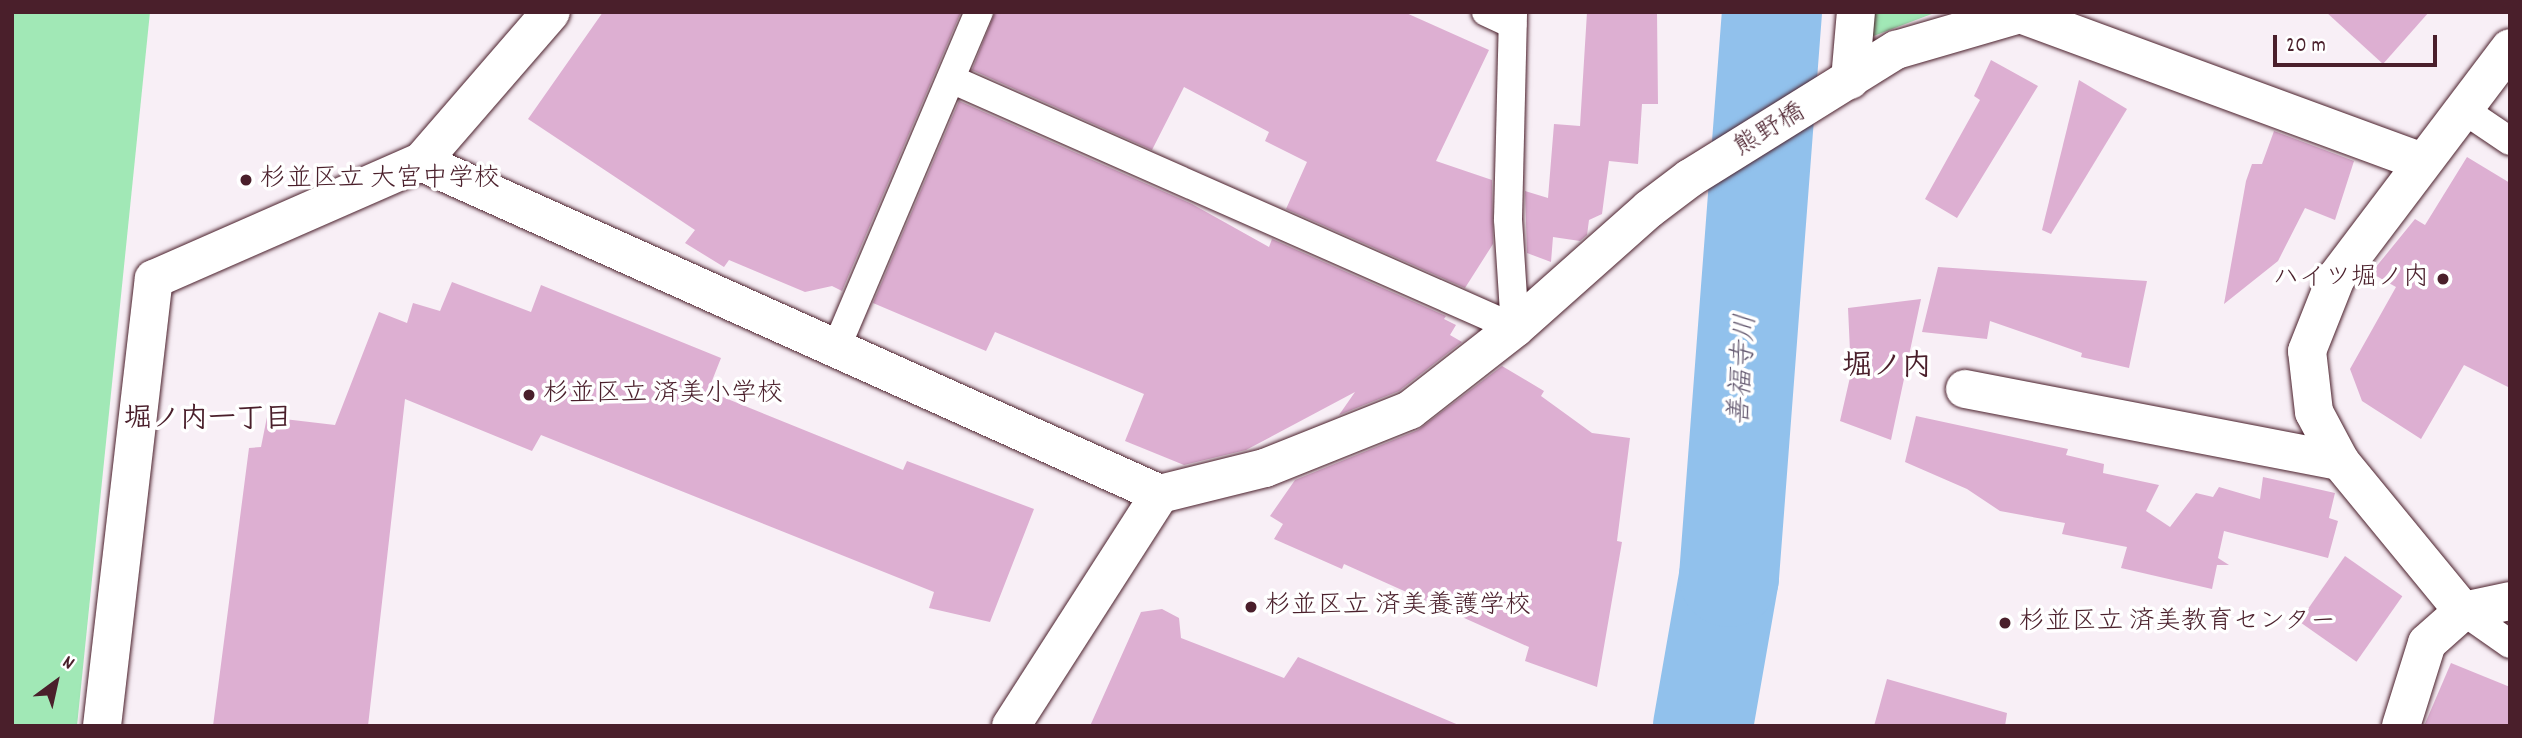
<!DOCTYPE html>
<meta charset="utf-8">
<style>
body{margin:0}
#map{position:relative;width:2522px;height:738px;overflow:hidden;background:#f8eff6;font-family:Dekko,"Klee One",sans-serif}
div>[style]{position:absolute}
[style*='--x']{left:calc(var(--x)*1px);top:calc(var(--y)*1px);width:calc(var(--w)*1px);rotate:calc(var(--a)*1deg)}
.green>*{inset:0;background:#a1e8b6}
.river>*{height:100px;margin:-50px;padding:0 50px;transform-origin:50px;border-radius:50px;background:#91c1ec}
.building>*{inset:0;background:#ddafd2;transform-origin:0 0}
.roads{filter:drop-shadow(0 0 2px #4a1f2b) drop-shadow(0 0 2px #4a1f2b)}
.service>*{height:28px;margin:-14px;padding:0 14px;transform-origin:14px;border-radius:14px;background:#fff}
.minor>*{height:38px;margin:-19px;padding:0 19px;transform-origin:19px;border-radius:19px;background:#fff}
.dots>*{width:19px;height:19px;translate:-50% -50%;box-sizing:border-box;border:4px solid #fff;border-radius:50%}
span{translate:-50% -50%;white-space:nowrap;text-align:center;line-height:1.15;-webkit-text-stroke:7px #fff;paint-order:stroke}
.street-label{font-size:26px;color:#4a1f2b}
.poi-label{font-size:26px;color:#4a1f2b}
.left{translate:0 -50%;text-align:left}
.right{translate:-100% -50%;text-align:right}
.water-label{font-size:28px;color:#63586f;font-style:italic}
.neighbourhood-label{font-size:28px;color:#4a1f2b;font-weight:700}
.quarter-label{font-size:30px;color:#4a1f2b;font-weight:700}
.frame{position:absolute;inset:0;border:14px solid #4a1f2b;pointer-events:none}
.north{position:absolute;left:21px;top:647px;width:70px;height:70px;-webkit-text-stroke:5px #fff;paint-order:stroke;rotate:33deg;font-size:19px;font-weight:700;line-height:28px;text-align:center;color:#4a1f2b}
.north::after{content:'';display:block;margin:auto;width:24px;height:32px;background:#4a1f2b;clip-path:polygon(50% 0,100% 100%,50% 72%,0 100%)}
.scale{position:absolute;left:2273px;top:35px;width:164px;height:32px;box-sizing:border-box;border:4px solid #4a1f2b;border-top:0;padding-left:9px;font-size:21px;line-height:24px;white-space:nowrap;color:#4a1f2b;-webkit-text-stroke:5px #fff;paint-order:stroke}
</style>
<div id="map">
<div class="green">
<div style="clip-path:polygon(12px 12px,150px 12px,77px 726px,12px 726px)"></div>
<div style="clip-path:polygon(1874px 12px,1937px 12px,1871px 37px)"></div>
</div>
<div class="river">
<div style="--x:1703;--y:726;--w:151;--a:-80.1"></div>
<div style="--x:1729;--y:577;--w:567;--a:-85.65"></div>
</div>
<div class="building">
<div style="clip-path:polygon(603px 12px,961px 12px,842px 291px,832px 286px,805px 292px,729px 260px,724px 267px,685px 243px,695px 230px,528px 119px)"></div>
<div style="clip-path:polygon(995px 12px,1404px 12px,1489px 50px,1436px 161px,1492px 180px,1493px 244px,1465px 288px,1286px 209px,1307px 162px,1265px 141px,1269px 132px,1184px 87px,1152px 150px,972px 70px)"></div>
<div style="clip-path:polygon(1587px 12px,1657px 12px,1658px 104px,1642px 104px,1638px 164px,1609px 161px,1602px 214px,1589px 220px,1587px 235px,1580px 241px,1553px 237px,1551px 262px,1527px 253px,1525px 191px,1548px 198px,1554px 124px,1580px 126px)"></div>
<div style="clip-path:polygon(2326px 12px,2429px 12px,2383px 64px)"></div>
<div style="clip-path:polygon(1991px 60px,2038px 86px,1957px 218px,1925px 199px,1980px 100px,1974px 96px)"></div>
<div style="clip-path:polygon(2079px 80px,2127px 109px,2051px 234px,2042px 230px)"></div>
<div style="clip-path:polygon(959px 101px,1192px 204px,1269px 247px,1272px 239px,1446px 316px,1444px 319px,1456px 325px,1450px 335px,1462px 342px,1399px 391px,1339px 415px,1355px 392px,1246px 450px,1184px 465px,1125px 441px,1144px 394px,995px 332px,986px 351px,873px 303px)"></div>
<div style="clip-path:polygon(2274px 131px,2354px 161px,2335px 220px,2305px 208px,2278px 261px,2224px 304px,2246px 181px,2252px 164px,2262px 164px)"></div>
<div style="clip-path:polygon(2467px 157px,2510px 183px,2510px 388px,2464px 365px,2421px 439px,2362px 401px,2350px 369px,2396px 287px,2371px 273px,2415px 219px,2425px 225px)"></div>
<div style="clip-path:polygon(1938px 267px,2147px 281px,2129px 368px,2081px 357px,2082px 353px,1990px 321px,1987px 339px,1922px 332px)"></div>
<div style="clip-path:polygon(452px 282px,531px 312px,541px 285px,721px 358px,708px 391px,903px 470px,907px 461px,1034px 509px,990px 622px,929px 608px,934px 592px,541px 435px,532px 451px,405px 399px,368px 726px,213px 726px,249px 448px,261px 447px,267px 417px,335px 425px,379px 312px,407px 323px,413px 303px,440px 311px)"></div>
<div style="clip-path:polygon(1921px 299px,1891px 440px,1840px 421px,1851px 373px,1848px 308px)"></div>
<div style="clip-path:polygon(1502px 366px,1544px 391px,1541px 396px,1592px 433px,1630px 438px,1617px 541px,1622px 542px,1597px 687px,1525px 661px,1529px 647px,1344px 564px,1342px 569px,1274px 539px,1283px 524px,1270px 516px,1295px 480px,1418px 430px)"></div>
<div style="clip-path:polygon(1916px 416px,2068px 449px,2066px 455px,2104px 464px,2103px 473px,2159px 485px,2146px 511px,2170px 527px,2196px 493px,2213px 497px,2219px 487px,2260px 499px,2263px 477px,2335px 493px,2329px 518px,2338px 521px,2328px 558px,2224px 531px,2218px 558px,2229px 565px,2217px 565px,2212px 589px,2121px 568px,2127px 547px,2062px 534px,2065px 523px,2000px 511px,1967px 489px,1905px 462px)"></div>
<div style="left:2345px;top:556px;width:70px;height:80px;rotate:35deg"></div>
<div style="clip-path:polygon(1162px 609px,1179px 618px,1181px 638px,1284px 678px,1298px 657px,1461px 726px,1090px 726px,1141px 612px)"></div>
<div style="clip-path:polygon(2451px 663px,2510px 687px,2510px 726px,2424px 726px)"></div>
<div style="clip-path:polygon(1887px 679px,2007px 713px,2005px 726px,1874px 726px)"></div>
</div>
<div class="roads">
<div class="service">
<div style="--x:1486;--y:12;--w:29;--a:25"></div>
<div style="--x:951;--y:79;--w:617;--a:23.82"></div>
<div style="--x:1515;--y:328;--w:109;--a:-93.7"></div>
<div style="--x:1508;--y:219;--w:207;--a:-88.6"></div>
<div style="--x:2464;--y:110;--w:55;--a:34"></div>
<div style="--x:837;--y:346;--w:363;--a:-67"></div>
<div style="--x:2463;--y:611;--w:57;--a:35.1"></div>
</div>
<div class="minor">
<div style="--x:1850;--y:80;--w:68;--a:-85"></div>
<div style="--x:421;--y:162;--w:810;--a:24.19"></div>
<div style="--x:1160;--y:494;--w:108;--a:-13.9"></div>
<div style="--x:1265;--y:468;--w:156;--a:-21.8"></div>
<div style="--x:1410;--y:410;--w:133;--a:-38"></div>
<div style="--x:1515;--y:328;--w:179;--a:-41.6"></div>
<div style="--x:1649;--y:209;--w:51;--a:-37.1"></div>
<div style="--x:1690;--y:178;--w:243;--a:-31.9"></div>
<div style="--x:1896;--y:50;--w:129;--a:-16.2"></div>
<div style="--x:2020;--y:14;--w:426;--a:20.2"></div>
<div style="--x:1965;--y:389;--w:382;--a:10.9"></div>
<div style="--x:2463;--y:611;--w:194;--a:-129.4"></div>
<div style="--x:2340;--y:461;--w:55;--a:-118"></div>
<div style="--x:2314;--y:412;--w:61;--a:-96.5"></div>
<div style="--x:2307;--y:351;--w:79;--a:-68.3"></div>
<div style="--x:2336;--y:278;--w:288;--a:-52.9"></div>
<div style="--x:102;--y:726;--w:450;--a:-83.4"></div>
<div style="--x:154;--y:279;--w:292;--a:-23.7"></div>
<div style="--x:421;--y:162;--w:198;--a:-49.1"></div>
<div style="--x:1011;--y:726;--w:276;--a:-57.3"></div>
<div style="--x:2401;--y:726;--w:87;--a:-72.6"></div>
<div style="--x:2427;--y:643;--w:48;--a:-41.6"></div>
<div style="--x:2463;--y:611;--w:48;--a:-12"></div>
</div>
</div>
<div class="dots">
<div style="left:246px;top:180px;background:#4a1f2b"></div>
<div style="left:2443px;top:279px;background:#4a1f2b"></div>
<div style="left:529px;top:395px;background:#4a1f2b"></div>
<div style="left:1251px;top:607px;background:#4a1f2b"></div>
<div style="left:2005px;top:623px;background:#4a1f2b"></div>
</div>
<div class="street-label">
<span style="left:1770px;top:131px;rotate:-31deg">熊野橋</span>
</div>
<div class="poi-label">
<span class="left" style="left:260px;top:180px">杉並区立 大宮中学校</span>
<span class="right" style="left:2429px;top:279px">ハイツ堀ノ内</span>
<span class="left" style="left:543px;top:395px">杉並区立 済美小学校</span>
<span class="left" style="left:1265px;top:607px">杉並区立 済美養護学校</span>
<span class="left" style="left:2019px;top:623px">杉並区立 済美教育センター</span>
</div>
<div class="water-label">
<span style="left:1745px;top:370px;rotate:-86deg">善福寺川</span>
</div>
<div class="neighbourhood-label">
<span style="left:208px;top:421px">堀ノ内一丁目</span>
</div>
<div class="quarter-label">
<span style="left:1887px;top:369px">堀ノ内</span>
</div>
<div class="frame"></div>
<div class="north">N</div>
<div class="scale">20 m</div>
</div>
